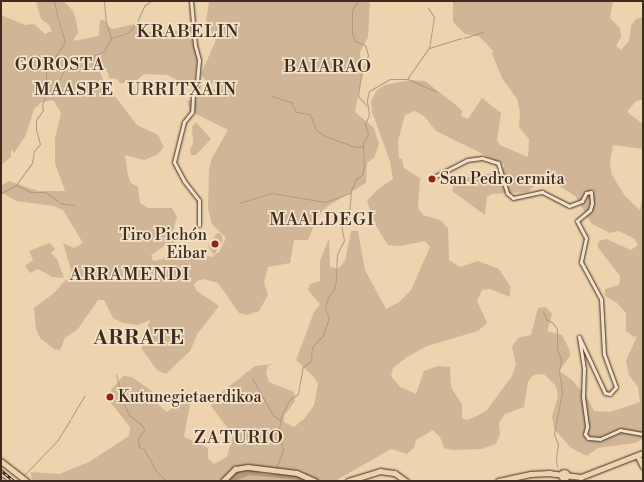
<!DOCTYPE html>
<meta charset="utf-8">
<style>
body{margin:0}
#map{position:relative;width:644px;height:482px;overflow:hidden;background:#edd3ae;font-family:"Libre Bodoni",serif}
div>[style]{position:absolute}
[style*='--x']{left:calc(var(--x)*1px);top:calc(var(--y)*1px);width:calc(var(--w)*1px);rotate:calc(var(--a)*1deg)}
.green>*{inset:0;background:#d0b696}
.water>*{inset:0;background:#b29a7d}
.stream>*{height:1px;margin:-0.5px;padding:0 0.5px;transform-origin:0.5px;border-radius:0.5px;background:#b29a7d}
.roads{filter:drop-shadow(0 0 1px #402b1f) drop-shadow(0 0 1px #402b1f)}
.secondary>*{height:3px;margin:-1.5px;padding:0 1.5px;transform-origin:1.5px;border-radius:1.5px;background:#f3e2ca}
.highway>*{height:4.5px;margin:-2.25px;padding:0 2.25px;transform-origin:2.25px;border-radius:2.25px;background:#edd3ae}
.highway>.ring{margin:-2.25px;padding:0;box-sizing:content-box;background:none;border:4.5px solid #edd3ae;border-radius:50%}
.rail>*{height:2.5px;margin-top:-1.25px;transform-origin:0;background:repeating-linear-gradient(90deg,#f3e2ca 0 3px,#402b1f 0 6px);box-sizing:border-box;border-block:1px solid #402b1f}
.dots>*{width:11px;height:11px;translate:-50% -50%;box-sizing:border-box;border:2px solid #f3e2ca;border-radius:50%}
span{translate:-50% -50%;white-space:nowrap;text-align:center;line-height:1.15;-webkit-text-stroke:3.5px #f3e2ca;paint-order:stroke}
.poi-label{font-size:16px;color:#402b1f}
.left{translate:0 -50%;text-align:left}
.right{translate:-100% -50%;text-align:right}
.neighbourhood-label{font-size:17px;color:#402b1f;letter-spacing:1px}
.quarter-label{font-size:18px;color:#402b1f;letter-spacing:1px}
.district-label{font-size:20px;color:#402b1f;font-weight:700;letter-spacing:1px}
.frame{position:absolute;inset:0;border:2px solid #402b1f;pointer-events:none}
</style>
<div id="map">
<div class="green">
<div style="clip-path:polygon(36px 1px,64px 1px,73px 11px,76px 20px,78px 32px,73px 41px,99px 36px,100px 20px,104px 20px,109px 27px,113px 29px,139px 23px,140px 31px,160px 33px,183px 30px,194px 23px,198px 50px,194px 88px,167px 75px,144px 74px,134px 83px,120px 83px,117px 79px,109px 78px,108px 72px,100px 72px,104px 82px,137px 125px,158px 135px,164px 147px,157px 155px,144px 160px,125px 155px,128px 176px,131px 183px,138px 187px,140px 203px,148px 208px,172px 208px,177px 217px,170px 240px,174px 236px,175px 241px,172px 244px,170px 242px,151px 255px,153px 261px,163px 259px,168px 252px,181px 258px,188px 252px,212px 257px,219px 252px,226px 238px,212px 224px,208px 209px,209px 169px,212px 158px,228px 130px,190px 111px,187px 101px,219px 87px,206px 81px,201px 74px,216px 40px,206px 23px,209px 1px,370px 1px,368px 37px,360px 52px,362px 76px,355px 112px,374px 128px,379px 144px,374px 158px,367px 163px,366px 183px,328px 206px,318px 216px,308px 240px,294px 240px,290px 263px,268px 267px,264px 282px,268px 295px,259px 311px,247px 315px,239px 313px,218px 283px,204px 279px,197px 281px,194px 285px,197px 291px,219px 306px,198px 333px,190px 351px,166px 374px,157px 370px,141px 348px,150px 320px,138px 325px,123px 323px,113px 318px,104px 300px,98px 300px,78px 329px,65px 338px,60px 350px,54px 349px,40px 338px,36px 329px,34px 308px,54px 293px,72px 273px,63px 243px,74px 248px,83px 243px,63px 210px,54px 206px,16px 201px,1px 192px,1px 186px,9px 181px,38px 191px,65px 191px,55px 163px,55px 139px,61px 113px,53px 100px,42px 102px,34px 109px,25px 137px,14px 153px,11px 149px,11px 157px,1px 165px,1px 15px,25px 25px,34px 24px,45px 34px,52px 31px,48px 24px,41px 19px)"></div>
<div style="clip-path:polygon(evenodd,453px 1px,613px 1px,610px 18px,620px 28px,621px 37px,616px 46px,621px 50px,629px 41px,631px 26px,636px 19px,643px 17px,643px 99px,635px 102px,627px 112px,643px 124px,643px 149px,613px 145px,610px 163px,612px 175px,625px 196px,640px 210px,643px 194px,643px 439px,635px 443px,598px 448px,587px 456px,571px 448px,554px 429px,552px 416px,558px 397px,556px 386px,545px 375px,538px 374px,532px 376px,528px 382px,524px 407px,505px 414px,499px 423px,500px 434px,496px 444px,482px 449px,452px 450px,444px 448px,440px 437px,433px 430px,416px 440px,414px 448px,407px 454px,391px 449px,335px 481px,32px 481px,31px 472px,59px 474px,89px 462px,129px 436px,130px 427px,111px 403px,111px 390px,123px 376px,132px 377px,153px 392px,156px 403px,167px 412px,178px 404px,178px 398px,183px 392px,192px 394px,184px 437px,208px 448px,208px 458px,214px 464px,227px 457px,234px 431px,229px 430px,211px 406px,218px 395px,255px 366px,273px 364px,268px 366px,266px 373px,269px 382px,294px 392px,295px 401px,284px 416px,284px 422px,294px 427px,305px 418px,314px 405px,318px 384px,314px 377px,296px 360px,314px 312px,320px 304px,308px 290px,310px 284px,320px 281px,320px 261px,329px 238px,330px 267px,338px 269px,345px 261px,351px 231px,358px 231px,365px 270px,386px 309px,399px 302px,411px 290px,430px 247px,425px 241px,400px 246px,388px 245px,376px 226px,367px 201px,378px 189px,393px 179px,390px 161px,372px 112px,371px 102px,376px 91px,385px 85px,410px 80px,425px 81px,457px 106px,462px 111px,461px 116px,468px 119px,482px 98px,501px 113px,497px 140px,500px 145px,528px 157px,529px 139px,519px 127px,520px 112px,517px 99px,502px 78px,492px 54px,493px 51px,480px 37px,465px 34px,453px 22px,453px 1px,415px 111px,424px 116px,436px 131px,505px 165px,502px 171px,462px 179px,454px 184px,452px 191px,485px 215px,487px 197px,492px 194px,528px 192px,541px 179px,549px 179px,575px 196px,592px 224px,610px 233px,619px 231px,635px 239px,638px 245px,631px 250px,606px 239px,599px 241px,597px 246px,620px 276px,619px 285px,605px 289px,605px 296px,616px 302px,626px 313px,626px 331px,634px 337px,637px 336px,626px 361px,629px 375px,638px 387px,640px 402px,610px 412px,594px 411px,587px 397px,572px 380px,559px 371px,570px 356px,570px 351px,562px 335px,547px 331px,552px 314px,546px 307px,538px 308px,531px 335px,518px 338px,512px 347px,516px 364px,512px 376px,487px 410px,477px 416px,467px 420px,462px 418px,462px 405px,451px 387px,450px 367px,438px 366px,424px 371px,416px 394px,400px 387px,391px 376px,393px 368px,407px 357px,427px 346px,478px 331px,487px 323px,477px 301px,482px 290px,490px 289px,510px 297px,510px 286px,499px 269px,478px 261px,460px 267px,449px 260px,448px 228px,440px 220px,423px 215px,418px 208px,420px 178px,404px 168px,402px 159px,399px 158px,398px 141px,405px 115px,415px 111px)"></div>
<div style="clip-path:polygon(196px 122px,211px 139px,196px 155px,191px 155px,190px 149px,193px 144px,192px 127px)"></div>
<div style="clip-path:polygon(217px 233px,221px 234px,223px 240px,214px 255px,208px 246px)"></div>
<div style="clip-path:polygon(50px 243px,55px 249px,51px 253px,57px 259px,64px 278px,52px 277px,38px 269px,30px 273px,25px 266px,33px 260px,29px 251px)"></div>
</div>
<div class="water">
<div style="clip-path:polygon(247px 468px,263px 474px,294px 475px,310px 481px,249px 475px,235px 481px,226px 481px,232px 475px)"></div>
</div>
<div class="stream">
<div style="--x:54;--y:1;--w:19;--a:78"></div>
<div style="--x:104;--y:1;--w:21;--a:85"></div>
<div style="--x:106;--y:22;--w:17;--a:73"></div>
<div style="--x:358;--y:1;--w:11;--a:124"></div>
<div style="--x:352;--y:10;--w:23;--a:90"></div>
<div style="--x:352;--y:33;--w:9;--a:69"></div>
<div style="--x:355;--y:41;--w:11;--a:22"></div>
<div style="--x:365;--y:45;--w:10;--a:73"></div>
<div style="--x:368;--y:55;--w:22;--a:108"></div>
<div style="--x:361;--y:76;--w:20;--a:99"></div>
<div style="--x:358;--y:96;--w:13;--a:48"></div>
<div style="--x:428;--y:8;--w:11;--a:56"></div>
<div style="--x:434;--y:17;--w:31;--a:99"></div>
<div style="--x:112;--y:38;--w:18;--a:-19"></div>
<div style="--x:129;--y:32;--w:13;--a:-51"></div>
<div style="--x:137;--y:22;--w:17;--a:-66"></div>
<div style="--x:144;--y:6;--w:9;--a:-36"></div>
<div style="--x:464;--y:38;--w:20;--a:-18"></div>
<div style="--x:408;--y:79;--w:32;--a:24"></div>
<div style="--x:45;--y:96;--w:4;--a:-135"></div>
<div style="--x:42;--y:93;--w:5;--a:-90"></div>
<div style="--x:42;--y:88;--w:5;--a:-37"></div>
<div style="--x:46;--y:85;--w:14;--a:-90"></div>
<div style="--x:46;--y:71;--w:35;--a:-57"></div>
<div style="--x:65;--y:42;--w:21;--a:-107"></div>
<div style="--x:272;--y:96;--w:20;--a:18"></div>
<div style="--x:291;--y:102;--w:11;--a:63"></div>
<div style="--x:296;--y:112;--w:14;--a:8"></div>
<div style="--x:310;--y:114;--w:17;--a:69"></div>
<div style="--x:316;--y:130;--w:11;--a:34"></div>
<div style="--x:325;--y:136;--w:33;--a:20"></div>
<div style="--x:356;--y:147;--w:7;--a:-8"></div>
<div style="--x:1;--y:193;--w:16;--a:-27"></div>
<div style="--x:58;--y:201;--w:16;--a:-145"></div>
<div style="--x:45;--y:192;--w:14;--a:180"></div>
<div style="--x:31;--y:192;--w:17;--a:-155"></div>
<div style="--x:16;--y:185;--w:27;--a:-54"></div>
<div style="--x:32;--y:163;--w:12;--a:-81"></div>
<div style="--x:34;--y:151;--w:9;--a:-49"></div>
<div style="--x:40;--y:144;--w:16;--a:-105"></div>
<div style="--x:36;--y:129;--w:9;--a:-90"></div>
<div style="--x:36;--y:120;--w:12;--a:-55"></div>
<div style="--x:43;--y:110;--w:5;--a:-101"></div>
<div style="--x:42;--y:105;--w:15;--a:-70"></div>
<div style="--x:47;--y:91;--w:9;--a:-18"></div>
<div style="--x:56;--y:88;--w:30;--a:-66"></div>
<div style="--x:68;--y:61;--w:23;--a:-10"></div>
<div style="--x:91;--y:57;--w:14;--a:-25"></div>
<div style="--x:104;--y:51;--w:15;--a:-62"></div>
<div style="--x:59;--y:203;--w:15;--a:8"></div>
<div style="--x:239;--y:203;--w:34;--a:-17"></div>
<div style="--x:272;--y:193;--w:54;--a:9.6"></div>
<div style="--x:325;--y:202;--w:27;--a:-20"></div>
<div style="--x:543;--y:311;--w:9;--a:69"></div>
<div style="--x:546;--y:319;--w:8;--a:30"></div>
<div style="--x:553;--y:323;--w:7;--a:56"></div>
<div style="--x:557;--y:329;--w:20;--a:90"></div>
<div style="--x:557;--y:349;--w:11;--a:68"></div>
<div style="--x:561;--y:359;--w:12;--a:99"></div>
<div style="--x:559;--y:371;--w:21;--a:82"></div>
<div style="--x:562;--y:392;--w:43;--a:100.8"></div>
<div style="--x:554;--y:434;--w:11;--a:68"></div>
<div style="--x:558;--y:444;--w:15;--a:98"></div>
<div style="--x:556;--y:459;--w:8;--a:83"></div>
<div style="--x:116;--y:374;--w:29;--a:76"></div>
<div style="--x:123;--y:402;--w:14;--a:65"></div>
<div style="--x:129;--y:415;--w:18;--a:38"></div>
<div style="--x:143;--y:426;--w:4;--a:76"></div>
<div style="--x:144;--y:430;--w:11;--a:124"></div>
<div style="--x:138;--y:439;--w:8;--a:83"></div>
<div style="--x:139;--y:447;--w:5;--a:22"></div>
<div style="--x:144;--y:449;--w:25;--a:61"></div>
<div style="--x:156;--y:471;--w:14;--a:45"></div>
<div style="--x:252;--y:378;--w:43;--a:60.4"></div>
<div style="--x:273;--y:415;--w:9;--a:36"></div>
<div style="--x:71;--y:418;--w:26;--a:-59"></div>
<div style="--x:276;--y:468;--w:19;--a:-69"></div>
<div style="--x:283;--y:450;--w:20;--a:-101"></div>
<div style="--x:279;--y:430;--w:14;--a:-82"></div>
<div style="--x:281;--y:416;--w:19;--a:-62"></div>
<div style="--x:290;--y:399;--w:9;--a:-32"></div>
<div style="--x:298;--y:394;--w:27;--a:-80"></div>
<div style="--x:303;--y:367;--w:10;--a:-37"></div>
<div style="--x:311;--y:361;--w:14;--a:-86"></div>
<div style="--x:312;--y:347;--w:16;--a:-47"></div>
<div style="--x:323;--y:335;--w:18;--a:-71"></div>
<div style="--x:329;--y:318;--w:10;--a:-114"></div>
<div style="--x:325;--y:309;--w:12;--a:-76"></div>
<div style="--x:328;--y:297;--w:10;--a:-53"></div>
<div style="--x:334;--y:289;--w:9;--a:-77"></div>
<div style="--x:336;--y:280;--w:26;--a:-88"></div>
<div style="--x:337;--y:254;--w:16;--a:-63"></div>
<div style="--x:344;--y:240;--w:15;--a:-101"></div>
<div style="--x:341;--y:225;--w:11;--a:-45"></div>
<div style="--x:349;--y:217;--w:27;--a:-86"></div>
<div style="--x:351;--y:190;--w:12;--a:-66"></div>
<div style="--x:356;--y:179;--w:7;--a:-34"></div>
<div style="--x:362;--y:175;--w:10;--a:-79"></div>
<div style="--x:364;--y:165;--w:22;--a:-93"></div>
<div style="--x:363;--y:143;--w:10;--a:-61"></div>
<div style="--x:368;--y:134;--w:10;--a:-107"></div>
<div style="--x:365;--y:124;--w:10;--a:-66"></div>
<div style="--x:369;--y:115;--w:15;--a:-98"></div>
<div style="--x:367;--y:100;--w:9;--a:-77"></div>
<div style="--x:369;--y:91;--w:24;--a:-30"></div>
<div style="--x:390;--y:79;--w:17;--a:0"></div>
<div style="--x:407;--y:79;--w:38;--a:-55"></div>
<div style="--x:429;--y:48;--w:34;--a:-17"></div>
<div style="--x:560;--y:469;--w:2;--a:27"></div>
<div style="--x:24;--y:475;--w:47;--a:-45.9"></div>
<div style="--x:57;--y:441;--w:25;--a:-58"></div>
</div>
<div class="roads">
<div class="secondary">
<div style="--x:191;--y:1;--w:44;--a:84.8"></div>
<div style="--x:195;--y:45;--w:16;--a:75"></div>
<div style="--x:199;--y:60;--w:25;--a:95"></div>
<div style="--x:197;--y:85;--w:11;--a:112"></div>
<div style="--x:193;--y:95;--w:17;--a:93"></div>
<div style="--x:192;--y:112;--w:13;--a:129"></div>
<div style="--x:184;--y:122;--w:41;--a:104"></div>
<div style="--x:174;--y:162;--w:21;--a:62"></div>
<div style="--x:184;--y:181;--w:24;--a:52"></div>
<div style="--x:199;--y:200;--w:25;--a:90"></div>
<div style="--x:434;--y:177;--w:37;--a:-27"></div>
<div style="--x:467;--y:160;--w:15;--a:-8"></div>
<div style="--x:482;--y:158;--w:17;--a:17"></div>
<div style="--x:498;--y:163;--w:31;--a:73"></div>
<div style="--x:507;--y:193;--w:8;--a:40"></div>
<div style="--x:513;--y:198;--w:30;--a:-12"></div>
<div style="--x:542;--y:192;--w:30;--a:27"></div>
<div style="--x:569;--y:206;--w:14;--a:-21"></div>
<div style="--x:582;--y:201;--w:9;--a:-63"></div>
<div style="--x:586;--y:193;--w:5;--a:-11"></div>
<div style="--x:591;--y:192;--w:11;--a:85"></div>
<div style="--x:592;--y:203;--w:7;--a:106"></div>
<div style="--x:590;--y:210;--w:17;--a:140"></div>
<div style="--x:577;--y:221;--w:19;--a:62"></div>
<div style="--x:586;--y:238;--w:25;--a:102"></div>
<div style="--x:581;--y:262;--w:42;--a:61.6"></div>
<div style="--x:601;--y:299;--w:55;--a:86.9"></div>
<div style="--x:604;--y:354;--w:35;--a:70"></div>
<div style="--x:616;--y:387;--w:9;--a:131"></div>
<div style="--x:610;--y:394;--w:5;--a:-169"></div>
<div style="--x:605;--y:393;--w:62;--a:-114.9"></div>
<div style="--x:579;--y:337;--w:31;--a:81"></div>
<div style="--x:584;--y:368;--w:29;--a:92"></div>
<div style="--x:583;--y:397;--w:30;--a:82"></div>
<div style="--x:587;--y:427;--w:7;--a:106"></div>
<div style="--x:585;--y:434;--w:5;--a:53"></div>
<div style="--x:588;--y:438;--w:12;--a:5"></div>
<div style="--x:600;--y:439;--w:22;--a:-24"></div>
<div style="--x:620;--y:430;--w:23;--a:10"></div>
</div>
<div class="highway">
<div style="--x:639;--y:458;--w:9;--a:63"></div>
<div style="--x:1;--y:461;--w:33;--a:38"></div>
<div class="ring" style="left:561px;top:472px;width:3.5px;height:3.5px"></div>
<div style="--x:548;--y:473;--w:33;--a:7"></div>
<div style="--x:581;--y:477;--w:66;--a:-21.2"></div>
<div style="--x:1;--y:480;--w:2;--a:27"></div>
<div style="--x:223;--y:481;--w:17;--a:-45"></div>
<div style="--x:235;--y:469;--w:13;--a:-9"></div>
<div style="--x:248;--y:467;--w:49;--a:7"></div>
<div style="--x:297;--y:473;--w:20;--a:24"></div>
<div style="--x:348;--y:481;--w:34;--a:-17"></div>
<div style="--x:380;--y:471;--w:15;--a:8"></div>
<div style="--x:395;--y:473;--w:14;--a:36"></div>
<div style="--x:498;--y:481;--w:33;--a:-12"></div>
<div style="--x:530;--y:474;--w:20;--a:-3"></div>
</div>
</div>
<div class="rail">
<div style="--x:1;--y:470;--w:17;--a:40"></div>
</div>
<div class="dots">
<div style="left:432px;top:179px;background:#8f2418"></div>
<div style="left:215px;top:244px;background:#8f2418"></div>
<div style="left:110px;top:397px;background:#8f2418"></div>
</div>
<div class="poi-label">
<span class="left" style="left:440px;top:179px">San Pedro ermita</span>
<span class="right" style="left:207px;top:244px">Tiro Pichón<br>Eibar</span>
<span class="left" style="left:118px;top:397px">Kutunegietaerdikoa</span>
</div>
<div class="neighbourhood-label">
<span style="left:60px;top:66px">GOROSTA</span>
</div>
<div class="quarter-label">
<span style="left:188px;top:32px">KRABELIN</span>
<span style="left:328px;top:67px">BAIARAO</span>
<span style="left:74px;top:90px">MAASPE</span>
<span style="left:182px;top:90px">URRITXAIN</span>
<span style="left:322px;top:220px">MAALDEGI</span>
<span style="left:130px;top:275px">ARRAMENDI</span>
<span style="left:239px;top:438px">ZATURIO</span>
</div>
<div class="district-label">
<span style="left:139px;top:338px">ARRATE</span>
</div>
<div class="frame"></div>
</div>
